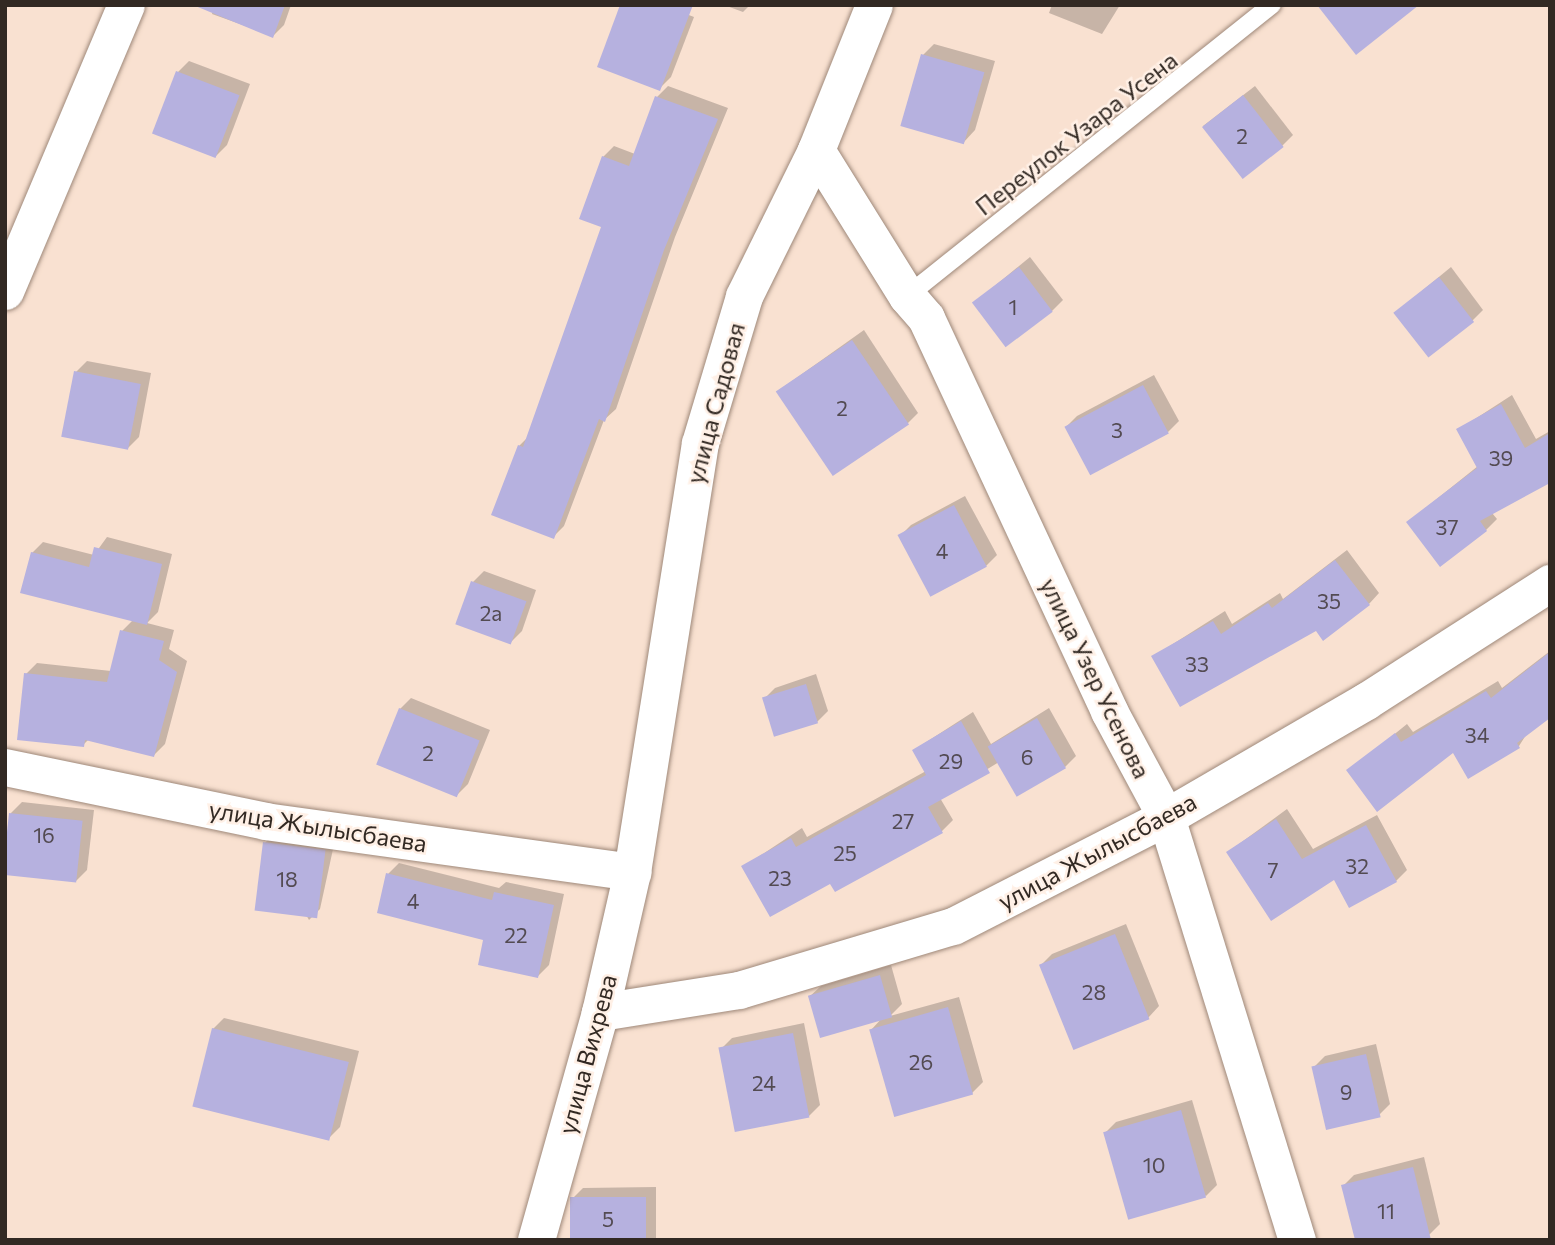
<!DOCTYPE html>
<meta charset="utf-8">
<style>
body{margin:0}
#map{position:relative;width:1555px;height:1245px;overflow:hidden;background:#f9e1d1;font-family:Commissioner,sans-serif}
div>[style]{position:absolute}
[style*='--x']{left:calc(var(--x)*1px);top:calc(var(--y)*1px);width:calc(var(--w)*1px);rotate:calc(var(--a)*1deg)}
.shadow>*{inset:0;background:#0003}
.building>*{inset:0;background:#b6b1df;transform-origin:0 0}
.roads{filter:drop-shadow(0 0 2px #9e8879) drop-shadow(0 0 2px #9e8879)}
.service>*{height:18px;margin:-9px;padding:0 9px;transform-origin:9px;border-radius:9px;background:#fff}
.minor>*{height:37px;margin:-18.5px;padding:0 18.5px;transform-origin:18.5px;border-radius:18.5px;background:#fff}
span{translate:-50% -50%;white-space:nowrap;text-align:center;line-height:1.15;-webkit-text-stroke:5px #fff0e6;paint-order:stroke}
.number-label{font-size:21px;color:#534b52}
.number-label span{-webkit-text-stroke-width:0}
.street-label{font-size:24px;color:#322923}
.frame{position:absolute;inset:0;border:7px solid #322923;pointer-events:none}
</style>
<div id="map">
<div class="shadow">
<div style="clip-path:polygon(215px 5px,291px 5px,284px 25px,273px 36px,212px 14px)"></div>
<div style="clip-path:polygon(663px 5px,694px 17px,671px 77px,660px 88px)"></div>
<div style="clip-path:polygon(724px 5px,750px 5px,743px 12px)"></div>
<div style="clip-path:polygon(1052px 5px,1120px 5px,1102px 34px,1049px 13px)"></div>
<div style="clip-path:polygon(934px 44px,995px 61px,975px 130px,964px 142px,923px 55px)"></div>
<div style="clip-path:polygon(189px 61px,250px 84px,227px 145px,216px 156px,178px 72px)"></div>
<div style="clip-path:polygon(668px 86px,728px 108px,675px 237px,616px 409px,604px 420px,564px 526px,553px 537px,519px 446px,528px 437px,603px 226px,603px 157px,614px 146px,635px 154px,657px 97px)"></div>
<div style="clip-path:polygon(1255px 86px,1293px 135px,1282px 146px,1203px 126px)"></div>
<div style="clip-path:polygon(1030px 257px,1063px 300px,1052px 311px,974px 303px)"></div>
<div style="clip-path:polygon(1451px 267px,1483px 310px,1472px 321px,1395px 313px)"></div>
<div style="clip-path:polygon(864px 330px,918px 413px,907px 424px,778px 391px)"></div>
<div style="clip-path:polygon(87px 361px,151px 373px,139px 437px,128px 448px,76px 372px)"></div>
<div style="clip-path:polygon(1154px 375px,1179px 421px,1168px 432px,1066px 427px,1077px 416px)"></div>
<div style="clip-path:polygon(1512px 395px,1536px 439px,1550px 431px,1550px 481px,1492px 513px,1497px 519px,1486px 530px,1408px 522px,1478px 466px,1458px 430px)"></div>
<div style="clip-path:polygon(965px 496px,997px 555px,986px 566px,900px 536px,911px 525px)"></div>
<div style="clip-path:polygon(107px 537px,172px 554px,158px 612px,147px 623px,174px 630px,169px 649px,187px 661px,165px 744px,154px 755px,89px 739px,83px 745px,26px 674px,37px 663px,111px 671px,122px 631px,133px 620px,32px 553px,43px 542px,94px 555px)"></div>
<div style="clip-path:polygon(1347px 550px,1379px 593px,1369px 604px,1316px 629px,1154px 656px,1225px 611px,1232px 624px,1280px 593px,1283px 599px)"></div>
<div style="clip-path:polygon(484px 571px,536px 590px,522px 631px,511px 642px,473px 582px)"></div>
<div style="clip-path:polygon(1550px 651px,1550px 715px,1528px 732px,1519px 746px,1469px 776px,1454px 751px,1349px 771px,1407px 724px,1413px 732px,1498px 681px,1502px 688px)"></div>
<div style="clip-path:polygon(816px 674px,828px 711px,817px 722px,764px 699px,775px 688px)"></div>
<div style="clip-path:polygon(411px 698px,490px 730px,468px 784px,457px 795px,400px 709px)"></div>
<div style="clip-path:polygon(1049px 708px,1076px 756px,1065px 767px,999px 762px,940px 798px,953px 820px,942px 831px,831px 881px,743px 867px,802px 828px,807px 837px,926px 771px,914px 750px,973px 712px,991px 744px)"></div>
<div style="clip-path:polygon(22px 802px,94px 810px,87px 870px,76px 881px,5px 873px,11px 813px)"></div>
<div style="clip-path:polygon(1287px 809px,1313px 849px,1377px 815px,1407px 870px,1396px 881px,1334px 878px,1228px 852px)"></div>
<div style="clip-path:polygon(276px 832px,335px 840px,320px 909px,309px 920px,265px 843px)"></div>
<div style="clip-path:polygon(399px 863px,499px 888px,506px 882px,564px 894px,549px 965px,538px 976px,388px 874px)"></div>
<div style="clip-path:polygon(1126px 924px,1159px 1006px,1148px 1018px,1074px 1047px,1041px 965px,1052px 954px)"></div>
<div style="clip-path:polygon(891px 965px,902px 1004px,890px 1016px,959px 997px,983px 1082px,972px 1093px,871px 1030px,883px 1017px,809px 997px,821px 986px)"></div>
<div style="clip-path:polygon(224px 1018px,359px 1051px,340px 1127px,329px 1138px,213px 1029px)"></div>
<div style="clip-path:polygon(804px 1023px,820px 1105px,809px 1116px,721px 1049px,732px 1038px)"></div>
<div style="clip-path:polygon(1376px 1044px,1390px 1104px,1379px 1115px,1314px 1067px,1325px 1056px)"></div>
<div style="clip-path:polygon(1192px 1100px,1217px 1185px,1206px 1196px,1105px 1133px,1116px 1122px)"></div>
<div style="clip-path:polygon(1424px 1157px,1440px 1224px,1429px 1235px,1343px 1186px,1354px 1175px)"></div>
<div style="clip-path:polygon(656px 1187px,656px 1240px,572px 1240px,572px 1199px,583px 1188px)"></div>
</div>
<div class="building">
<div style="clip-path:polygon(193px 5px,285px 5px,273px 38px)"></div>
<div style="clip-path:polygon(620px 5px,693px 5px,660px 91px,597px 67px)"></div>
<div style="clip-path:polygon(1317px 5px,1419px 5px,1356px 55px)"></div>
<div style="left:921px;top:54px;width:66px;height:75px;rotate:16deg"></div>
<div style="left:176px;top:71px;width:68px;height:67px;rotate:21deg"></div>
<div style="left:1243px;top:95px;width:66px;height:52px;rotate:52deg"></div>
<div style="clip-path:polygon(655px 96px,718px 119px,664px 250px,605px 422px,599px 419px,554px 539px,491px 515px,518px 445px,523px 447px,601px 227px,579px 219px,602px 156px,629px 166px)"></div>
<div style="left:1019px;top:267px;width:56px;height:59px;rotate:53deg"></div>
<div style="left:1439px;top:277px;width:57px;height:58px;rotate:52deg"></div>
<div style="left:852px;top:340px;width:102px;height:92px;rotate:56deg"></div>
<div style="left:74px;top:371px;width:68px;height:67px;rotate:11deg"></div>
<div style="left:1143px;top:385px;width:55px;height:89px;rotate:62deg"></div>
<div style="clip-path:polygon(1501px 404px,1525px 448px,1550px 433px,1550px 483px,1480px 521px,1487px 531px,1440px 567px,1406px 522px,1477px 468px,1456px 429px)"></div>
<div style="left:954px;top:505px;width:70px;height:64px;rotate:62deg"></div>
<div style="clip-path:polygon(94px 547px,162px 564px,147px 625px,20px 593px,31px 552px,89px 567px)"></div>
<div style="clip-path:polygon(1335px 560px,1370px 605px,1323px 641px,1316px 631px,1180px 707px,1151px 656px,1213px 621px,1221px 634px,1268px 603px,1272px 608px)"></div>
<div style="left:471px;top:581px;width:59px;height:46px;rotate:20deg"></div>
<div style="clip-path:polygon(120px 630px,164px 641px,159px 660px,177px 672px,154px 757px,85px 740px,84px 747px,17px 740px,24px 673px,107px 682px)"></div>
<div style="clip-path:polygon(1550px 652px,1550px 718px,1517px 743px,1520px 748px,1468px 779px,1453px 753px,1377px 812px,1346px 770px,1395px 733px,1401px 742px,1486px 691px,1491px 698px)"></div>
<div style="left:806px;top:684px;width:41px;height:46px;rotate:73deg"></div>
<div style="left:399px;top:708px;width:87px;height:61px;rotate:22deg"></div>
<div style="left:1037px;top:718px;width:58px;height:57px;rotate:60deg"></div>
<div style="clip-path:polygon(961px 721px,990px 773px,928px 807px,943px 833px,835px 892px,830px 884px,770px 917px,741px 866px,791px 838px,796px 847px,926px 775px,912px 750px)"></div>
<div style="left:9px;top:813px;width:74px;height:62px;rotate:6deg"></div>
<div style="clip-path:polygon(1276px 819px,1302px 859px,1366px 825px,1397px 882px,1349px 908px,1334px 880px,1271px 921px,1226px 852px)"></div>
<div style="left:263px;top:842px;width:63px;height:69px;rotate:7deg"></div>
<div style="clip-path:polygon(386px 873px,492px 900px,494px 892px,554px 905px,538px 978px,478px 965px,483px 940px,377px 913px)"></div>
<div style="left:1115px;top:934px;width:92px;height:82px;rotate:68deg"></div>
<div style="left:880px;top:975px;width:44px;height:75px;rotate:74deg"></div>
<div style="left:948px;top:1007px;width:91px;height:82px;rotate:74deg"></div>
<div style="left:212px;top:1028px;width:141px;height:81px;rotate:14deg"></div>
<div style="left:793px;top:1033px;width:86px;height:76px;rotate:79deg"></div>
<div style="left:1366px;top:1054px;width:65px;height:56px;rotate:77deg"></div>
<div style="left:1181px;top:1110px;width:91px;height:81px;rotate:74deg"></div>
<div style="clip-path:polygon(1413px 1167px,1431px 1240px,1355px 1240px,1341px 1185px)"></div>
<div style="left:646px;top:1197px;width:43px;height:76px;rotate:90deg"></div>
</div>
<div class="roads">
<div class="service">
<div style="--x:907;--y:296;--w:467;--a:-38.6"></div>
</div>
<div class="minor">
<div style="--x:816;--y:150;--w:172;--a:58.1"></div>
<div style="--x:907;--y:296;--w:29;--a:49"></div>
<div style="--x:926;--y:318;--w:434;--a:65"></div>
<div style="--x:1109;--y:711;--w:120;--a:61.7"></div>
<div style="--x:1166;--y:817;--w:443;--a:72.8"></div>
<div style="--x:5;--y:291;--w:311;--a:-67.1"></div>
<div style="--x:5;--y:767;--w:266;--a:11.7"></div>
<div style="--x:265;--y:821;--w:371;--a:7.9"></div>
<div style="--x:600;--y:1012;--w:141;--a:-9"></div>
<div style="--x:739;--y:990;--w:223;--a:-16.7"></div>
<div style="--x:953;--y:926;--w:239;--a:-27.1"></div>
<div style="--x:1166;--y:817;--w:231;--a:-30.1"></div>
<div style="--x:1366;--y:701;--w:219;--a:-32.7"></div>
<div style="--x:536;--y:1240;--w:237;--a:-74.3"></div>
<div style="--x:600;--y:1012;--w:144;--a:-77.1"></div>
<div style="--x:632;--y:872;--w:434;--a:-81"></div>
<div style="--x:700;--y:443;--w:153;--a:-73.3"></div>
<div style="--x:744;--y:296;--w:163;--a:-63.7"></div>
<div style="--x:816;--y:150;--w:156;--a:-68.2"></div>
</div>
</div>
<div class="number-label">
<span style="left:1242px;top:136px">2</span>
<span style="left:1013px;top:307px">1</span>
<span style="left:842px;top:408px">2</span>
<span style="left:1117px;top:430px">3</span>
<span style="left:1501px;top:458px">39</span>
<span style="left:1447px;top:527px">37</span>
<span style="left:942px;top:551px">4</span>
<span style="left:1329px;top:601px">35</span>
<span style="left:491px;top:613px">2а</span>
<span style="left:1197px;top:664px">33</span>
<span style="left:1477px;top:735px">34</span>
<span style="left:428px;top:753px">2</span>
<span style="left:1027px;top:757px">6</span>
<span style="left:951px;top:761px">29</span>
<span style="left:903px;top:821px">27</span>
<span style="left:44px;top:835px">16</span>
<span style="left:845px;top:853px">25</span>
<span style="left:1357px;top:866px">32</span>
<span style="left:1273px;top:870px">7</span>
<span style="left:780px;top:878px">23</span>
<span style="left:287px;top:879px">18</span>
<span style="left:413px;top:901px">4</span>
<span style="left:516px;top:935px">22</span>
<span style="left:1094px;top:992px">28</span>
<span style="left:921px;top:1062px">26</span>
<span style="left:764px;top:1083px">24</span>
<span style="left:1346px;top:1092px">9</span>
<span style="left:1154px;top:1165px">10</span>
<span style="left:1386px;top:1211px">11</span>
<span style="left:608px;top:1219px">5</span>
</div>
<div class="street-label">
<span style="left:1076px;top:133px;rotate:-38deg">Переулок Узара Усена</span>
<span style="left:715px;top:403px;rotate:-75deg">улица Садовая</span>
<span style="left:1096px;top:678px;rotate:64deg">улица Узер Усенова</span>
<span style="left:318px;top:826px;rotate:9deg">улица Жылысбаева</span>
<span style="left:1097px;top:851px;rotate:-28deg">улица Жылысбаева</span>
<span style="left:587px;top:1054px;rotate:-75deg">улица Вихрева</span>
</div>
<div class="frame"></div>
</div>
